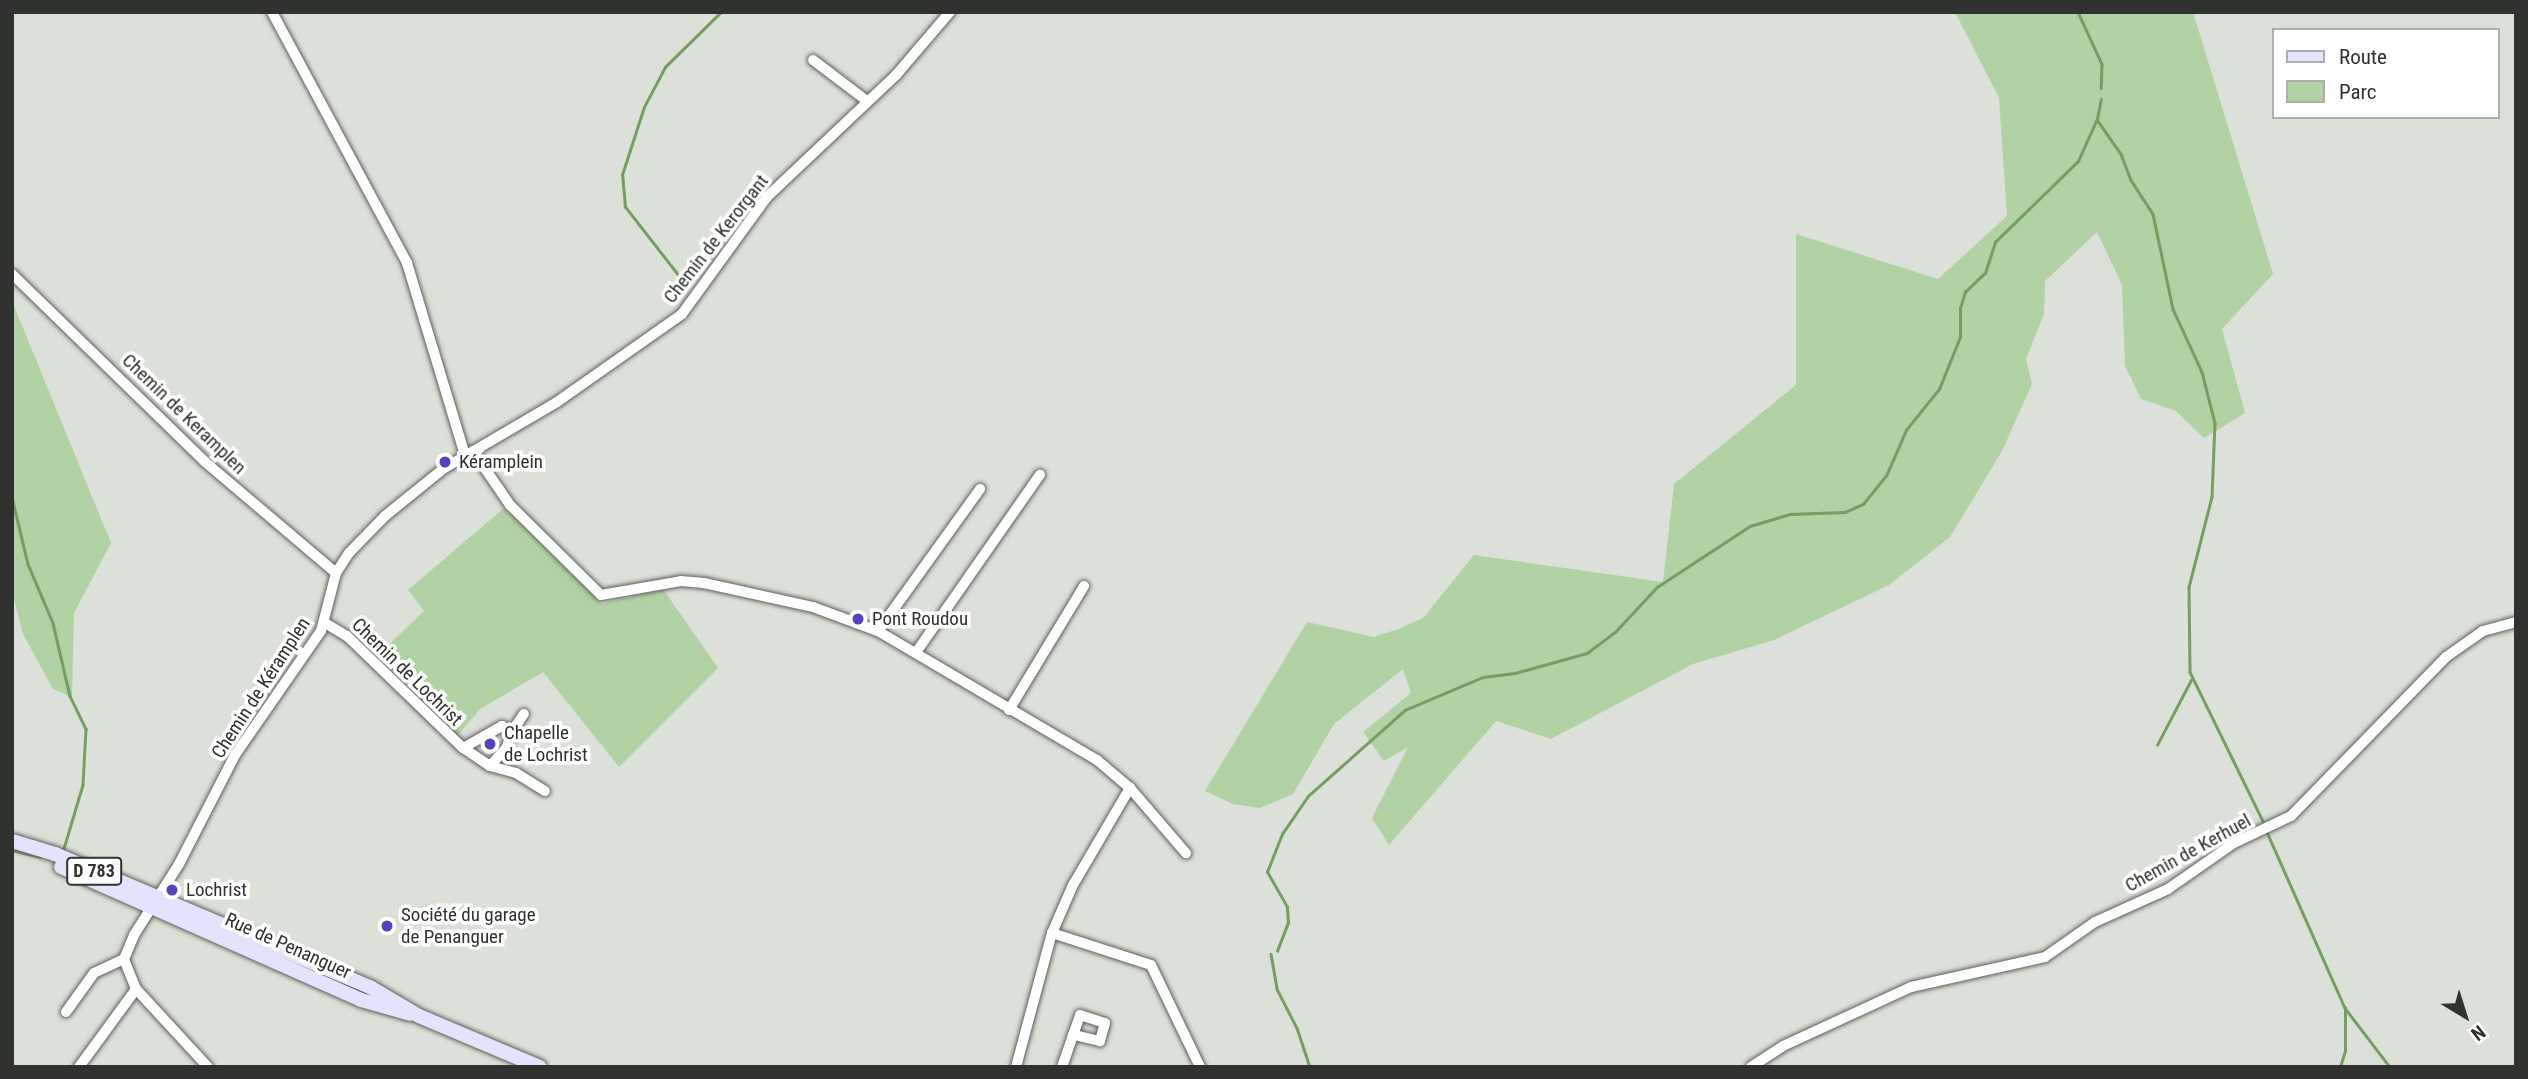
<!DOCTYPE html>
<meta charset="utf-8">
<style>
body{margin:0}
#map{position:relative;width:2528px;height:1079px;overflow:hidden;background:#dbe0d9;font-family:"Roboto Condensed",sans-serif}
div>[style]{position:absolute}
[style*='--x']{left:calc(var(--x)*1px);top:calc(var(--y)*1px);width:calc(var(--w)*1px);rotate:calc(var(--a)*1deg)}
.green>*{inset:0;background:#b1d2a3}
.stream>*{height:2.5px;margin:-1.25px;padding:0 1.25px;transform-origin:1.25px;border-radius:1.25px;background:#749f60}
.roads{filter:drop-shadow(0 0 2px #5d615b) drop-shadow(0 0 2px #5d615b)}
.minor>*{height:10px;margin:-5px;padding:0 5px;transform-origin:5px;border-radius:5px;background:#fff}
.major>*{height:14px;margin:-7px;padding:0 7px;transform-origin:7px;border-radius:7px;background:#e4e3fe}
.dots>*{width:19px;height:19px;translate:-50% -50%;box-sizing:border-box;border:4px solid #fff;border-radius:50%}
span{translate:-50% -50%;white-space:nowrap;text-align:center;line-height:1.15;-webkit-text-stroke:7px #fff;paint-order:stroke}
.shield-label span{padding:2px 5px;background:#fff;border:2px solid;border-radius:5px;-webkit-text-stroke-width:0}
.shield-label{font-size:18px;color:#30322f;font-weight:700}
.street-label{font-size:19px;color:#30322f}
.poi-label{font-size:19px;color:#30322f}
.left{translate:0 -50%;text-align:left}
.frame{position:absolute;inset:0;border:14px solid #30322f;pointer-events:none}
.legend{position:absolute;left:2272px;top:28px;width:228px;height:91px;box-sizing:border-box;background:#fff;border:2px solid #acadac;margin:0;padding:9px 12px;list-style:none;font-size:21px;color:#30322f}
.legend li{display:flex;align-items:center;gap:14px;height:35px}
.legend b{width:35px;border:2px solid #acadac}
.north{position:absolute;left:2430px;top:981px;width:70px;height:70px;-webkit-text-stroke:5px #fff;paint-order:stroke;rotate:142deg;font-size:19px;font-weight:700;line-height:28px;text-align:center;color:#30322f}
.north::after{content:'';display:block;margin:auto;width:24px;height:32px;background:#30322f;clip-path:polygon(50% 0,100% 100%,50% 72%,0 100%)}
</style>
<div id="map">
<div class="green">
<div style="clip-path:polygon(1955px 12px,2193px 12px,2273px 274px,2222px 329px,2245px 413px,2204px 438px,2176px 411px,2141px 399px,2125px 366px,2122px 285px,2097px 232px,2045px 281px,2044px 314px,2026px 359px,2032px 384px,2002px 451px,1950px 537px,1889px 585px,1774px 640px,1693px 664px,1551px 739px,1496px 721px,1389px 845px,1372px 818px,1408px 747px,1384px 761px,1363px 732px,1411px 693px,1403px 669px,1334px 724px,1293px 794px,1260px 808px,1233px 804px,1205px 791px,1307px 622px,1374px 637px,1401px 628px,1423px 618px,1474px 555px,1663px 582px,1674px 484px,1796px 385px,1796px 234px,1938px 279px,2007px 216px,1999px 98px)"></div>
<div style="clip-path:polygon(12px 301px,111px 543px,74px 613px,72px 697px,53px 689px,23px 634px,12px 591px)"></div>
<div style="clip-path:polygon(504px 508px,602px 604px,663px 589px,718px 668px,619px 767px,543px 672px,480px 709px,456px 737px,378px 655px,424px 611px,408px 590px)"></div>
</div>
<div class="stream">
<div style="--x:2078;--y:12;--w:57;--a:65.2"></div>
<div style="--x:2102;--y:64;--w:24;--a:92"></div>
<div style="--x:2098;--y:121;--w:40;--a:55.1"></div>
<div style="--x:2121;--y:154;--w:28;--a:69"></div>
<div style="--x:2131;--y:180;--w:40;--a:57.1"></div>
<div style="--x:2153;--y:214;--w:97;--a:78.1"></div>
<div style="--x:2173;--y:309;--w:69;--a:65.3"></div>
<div style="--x:2202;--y:372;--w:53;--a:75.7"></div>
<div style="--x:2215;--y:423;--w:74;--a:92.3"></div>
<div style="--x:2212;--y:497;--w:93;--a:104.3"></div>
<div style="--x:2189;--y:587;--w:85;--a:89.3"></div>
<div style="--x:2190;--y:672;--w:166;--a:63.9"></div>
<div style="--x:685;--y:284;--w:98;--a:-127.9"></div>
<div style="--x:625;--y:207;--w:32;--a:-95"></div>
<div style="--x:622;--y:175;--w:71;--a:-72.1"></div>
<div style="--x:644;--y:107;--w:45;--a:-62.3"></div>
<div style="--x:665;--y:67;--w:78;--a:-44.5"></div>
<div style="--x:12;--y:497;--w:69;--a:76.6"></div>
<div style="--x:28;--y:564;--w:64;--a:67"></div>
<div style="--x:53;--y:623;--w:75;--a:76.9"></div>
<div style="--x:70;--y:696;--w:37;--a:64"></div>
<div style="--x:86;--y:729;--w:56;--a:93.1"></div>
<div style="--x:83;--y:785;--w:70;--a:106.6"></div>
<div style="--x:2157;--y:745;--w:73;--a:-62.4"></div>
<div style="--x:2267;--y:832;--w:193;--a:66.1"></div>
<div style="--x:2345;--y:1008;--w:74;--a:52.7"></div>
<div style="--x:12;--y:850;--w:29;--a:14"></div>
<div style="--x:1277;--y:951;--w:30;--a:-69"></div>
<div style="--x:1288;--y:923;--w:16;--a:-94"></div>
<div style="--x:1287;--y:907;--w:40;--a:-119.7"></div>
<div style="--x:1267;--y:872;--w:41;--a:-68.5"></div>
<div style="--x:1282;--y:834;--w:46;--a:-55.6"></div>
<div style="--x:1308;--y:796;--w:130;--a:-41.6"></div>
<div style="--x:1405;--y:710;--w:85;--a:-22.9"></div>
<div style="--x:1483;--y:677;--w:32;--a:-7"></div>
<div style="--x:1515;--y:673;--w:75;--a:-15.5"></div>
<div style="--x:1587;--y:653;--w:35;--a:-37"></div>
<div style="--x:1615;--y:632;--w:62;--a:-47"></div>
<div style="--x:1657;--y:587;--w:111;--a:-33.3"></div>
<div style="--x:1750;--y:526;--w:42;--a:-16.7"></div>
<div style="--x:1790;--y:514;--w:55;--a:-2.1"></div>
<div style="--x:1845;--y:512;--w:20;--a:-24"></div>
<div style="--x:1863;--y:504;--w:36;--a:-51"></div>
<div style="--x:1886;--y:476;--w:50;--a:-66.5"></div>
<div style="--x:1906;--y:430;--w:53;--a:-51.2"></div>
<div style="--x:1939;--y:389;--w:56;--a:-68"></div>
<div style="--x:1960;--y:337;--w:29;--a:-90"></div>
<div style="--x:1960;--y:308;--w:17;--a:-73"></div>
<div style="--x:1965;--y:292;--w:28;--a:-44"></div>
<div style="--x:1985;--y:273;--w:33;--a:-72"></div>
<div style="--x:1995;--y:242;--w:116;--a:-44.3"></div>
<div style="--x:2078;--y:161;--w:46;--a:-65.7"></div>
<div style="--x:2097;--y:119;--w:20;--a:-79"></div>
<div style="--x:1271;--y:954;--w:36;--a:80"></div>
<div style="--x:1277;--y:989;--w:44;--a:62.9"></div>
<div style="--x:1297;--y:1028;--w:41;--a:71.6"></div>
<div style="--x:2340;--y:1067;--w:17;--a:-73"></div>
<div style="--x:2345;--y:1051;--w:43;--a:-90"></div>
</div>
<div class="roads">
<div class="minor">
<div style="--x:272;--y:12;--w:285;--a:61.7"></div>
<div style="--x:407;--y:263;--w:201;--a:73.2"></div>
<div style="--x:813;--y:60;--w:68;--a:37.2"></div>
<div style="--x:12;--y:274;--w:268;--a:44.2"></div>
<div style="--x:204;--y:461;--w:173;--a:40.3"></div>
<div style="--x:473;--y:451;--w:65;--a:55.6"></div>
<div style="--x:510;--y:505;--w:128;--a:44.7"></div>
<div style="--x:601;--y:595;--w:81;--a:-9.9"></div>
<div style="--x:681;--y:581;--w:23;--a:5"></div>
<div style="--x:704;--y:583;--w:112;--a:12.4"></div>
<div style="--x:813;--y:607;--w:69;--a:20.3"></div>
<div style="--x:878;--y:631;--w:254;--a:30.5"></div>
<div style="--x:1097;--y:760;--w:43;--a:40.3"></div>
<div style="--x:1130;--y:788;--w:86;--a:49.3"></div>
<div style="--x:325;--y:623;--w:26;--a:31"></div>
<div style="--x:347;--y:636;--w:161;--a:44"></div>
<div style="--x:463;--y:748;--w:45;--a:-29.4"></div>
<div style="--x:502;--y:726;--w:11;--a:38"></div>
<div style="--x:511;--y:733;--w:15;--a:106"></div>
<div style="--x:507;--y:747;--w:25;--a:132"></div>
<div style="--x:490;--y:766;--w:32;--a:-146"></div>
<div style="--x:878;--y:631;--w:175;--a:-54.3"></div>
<div style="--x:917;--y:651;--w:215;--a:-55.1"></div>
<div style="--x:1009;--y:710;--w:145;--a:-58.8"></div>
<div style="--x:511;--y:733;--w:23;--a:-56"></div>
<div style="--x:490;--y:766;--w:27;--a:15"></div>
<div style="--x:516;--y:773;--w:34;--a:32"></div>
<div style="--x:1052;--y:933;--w:104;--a:17.9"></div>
<div style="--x:1151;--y:965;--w:113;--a:64.3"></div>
<div style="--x:136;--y:989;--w:106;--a:47.3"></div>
<div style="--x:66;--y:1012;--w:48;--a:-54.3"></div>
<div style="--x:94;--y:973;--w:33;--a:-25"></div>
<div style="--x:79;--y:1067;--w:97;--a:-53.8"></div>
<div style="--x:136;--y:989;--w:32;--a:-112"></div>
<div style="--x:124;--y:959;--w:26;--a:-67"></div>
<div style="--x:134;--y:935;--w:84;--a:-57.6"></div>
<div style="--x:179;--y:864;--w:123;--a:-62.8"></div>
<div style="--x:235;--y:755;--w:151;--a:-55.3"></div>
<div style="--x:321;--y:631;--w:60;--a:-75.5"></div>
<div style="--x:336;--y:573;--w:24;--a:-57"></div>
<div style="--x:349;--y:553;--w:52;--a:-45.8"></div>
<div style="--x:385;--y:516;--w:75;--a:-39"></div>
<div style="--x:443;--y:469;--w:132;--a:-30.4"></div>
<div style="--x:557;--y:402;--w:153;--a:-35.1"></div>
<div style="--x:682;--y:314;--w:145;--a:-54"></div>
<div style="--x:767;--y:197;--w:179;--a:-43.4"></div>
<div style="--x:897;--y:74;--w:82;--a:-49.5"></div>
<div style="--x:1016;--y:1067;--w:139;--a:-75"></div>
<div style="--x:1052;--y:933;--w:52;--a:-66.4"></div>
<div style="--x:1073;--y:885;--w:113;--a:-59.6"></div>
<div style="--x:1062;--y:1067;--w:55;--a:-70.9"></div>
<div style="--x:1080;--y:1015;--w:26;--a:18"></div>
<div style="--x:1105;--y:1023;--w:19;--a:106"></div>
<div style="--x:1100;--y:1041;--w:28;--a:-167"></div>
<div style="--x:1751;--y:1067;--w:38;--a:-33"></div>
<div style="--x:1783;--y:1046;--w:141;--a:-24.7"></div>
<div style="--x:1911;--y:987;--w:137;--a:-12.6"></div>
<div style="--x:2045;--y:957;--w:61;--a:-35"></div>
<div style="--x:2095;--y:922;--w:80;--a:-24.3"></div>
<div style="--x:2168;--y:889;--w:80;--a:-34.9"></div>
<div style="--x:2234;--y:843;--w:63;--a:-25.3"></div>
<div style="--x:2291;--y:816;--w:222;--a:-45.7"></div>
<div style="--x:2446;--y:657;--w:45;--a:-35.1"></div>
<div style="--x:2483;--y:631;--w:34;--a:-15"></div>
</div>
<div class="major">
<div style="--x:12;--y:841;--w:45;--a:16.8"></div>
<div style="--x:55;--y:854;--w:342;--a:22.9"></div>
<div style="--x:370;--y:987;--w:57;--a:30.6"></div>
<div style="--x:419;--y:1016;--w:131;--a:22.9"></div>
<div style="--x:61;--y:867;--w:328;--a:23.9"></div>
<div style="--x:361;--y:1000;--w:51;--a:15.9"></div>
</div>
</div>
<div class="dots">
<div style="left:445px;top:462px;background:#5a41b9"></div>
<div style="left:858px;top:619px;background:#5a41b9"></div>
<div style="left:490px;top:744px;background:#5a41b9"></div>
<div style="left:172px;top:890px;background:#5a41b9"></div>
<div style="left:387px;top:926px;background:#5a41b9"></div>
</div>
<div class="shield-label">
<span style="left:94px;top:871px">D 783</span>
</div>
<div class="street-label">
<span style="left:716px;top:239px;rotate:-52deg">Chemin de Kerorgant</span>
<span style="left:184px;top:414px;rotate:44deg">Chemin de Keramplen</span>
<span style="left:407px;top:672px;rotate:44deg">Chemin de Lochrist</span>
<span style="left:261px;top:688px;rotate:-57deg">Chemin de Kéramplen</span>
<span style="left:2188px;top:853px;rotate:-29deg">Chemin de Kerhuel</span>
<span style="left:288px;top:946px;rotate:24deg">Rue de Penanguer</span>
</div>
<div class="poi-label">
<span class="left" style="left:459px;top:462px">Kéramplein</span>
<span class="left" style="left:872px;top:619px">Pont Roudou</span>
<span class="left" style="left:504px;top:744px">Chapelle<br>de Lochrist</span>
<span class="left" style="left:186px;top:890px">Lochrist</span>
<span class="left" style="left:401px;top:926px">Société du garage<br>de Penanguer</span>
</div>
<div class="frame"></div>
<ul class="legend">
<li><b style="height:9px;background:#e4e3fe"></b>Route</li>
<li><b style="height:19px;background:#b1d2a3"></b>Parc</li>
</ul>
<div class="north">N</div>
</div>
